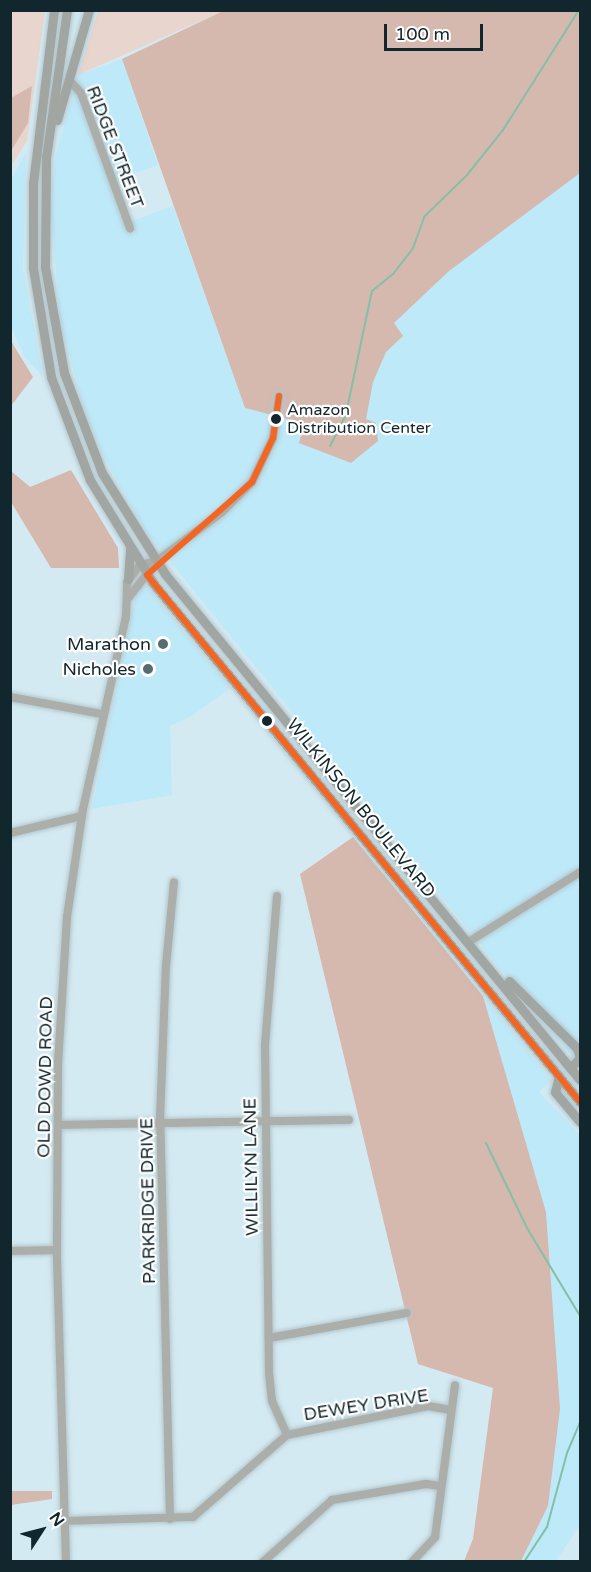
<!DOCTYPE html>
<style>
body{margin:0}
#map{position:relative;width:591px;height:1572px;overflow:hidden;background:#d4eaf2;font-family:"Varela Round",sans-serif}
div>[style]{position:absolute}
[style*='--x']{left:calc(var(--x)*1px);top:calc(var(--y)*1px);width:calc(var(--w)*1px);rotate:calc(var(--a)*1deg)}
.built>*{inset:0;background:#bee9f9}
.green>*{inset:0;background:#e8d5ce}
.forest>*{inset:0;background:#d5b8ae}
.stream>*{height:2px;margin:-1px;padding:0 1px;transform-origin:1px;border-radius:1px;background:#84c0a8}
.roads{filter:drop-shadow(0 0 2px #b4c6cc) drop-shadow(0 0 2px #b4c6cc)}
.minor>*{height:8px;margin:-4px;padding:0 4px;transform-origin:4px;border-radius:4px;background:#abaea9}
.major>*{height:9px;margin:-4.5px;padding:0 4.5px;transform-origin:4.5px;border-radius:4.5px;background:#a1a6a2}
.bus-1>*{height:6px;margin:-3px;padding:0 3px;transform-origin:3px;border-radius:3px;background:#f26522}
.dots>*{width:16px;height:16px;translate:-50% -50%;box-sizing:border-box;border:3px solid #fff;border-radius:50%}
span{translate:-50% -50%;white-space:nowrap;text-align:center;line-height:1.15;-webkit-text-stroke:4.5px #fff;paint-order:stroke}
.bus-label{font-size:16px;color:#12262d}
.left{translate:0 -50%;text-align:left}
.street-label{font-size:18px;color:#12262d}
.poi-label{font-size:18px;color:#12262d}
.right{translate:-100% -50%;text-align:right}
.frame{position:absolute;inset:0;border:12px solid #12262d;pointer-events:none}
.north{position:absolute;left:12px;top:1500px;width:60px;height:60px;-webkit-text-stroke:4px #fff;paint-order:stroke;rotate:54deg;font-size:16px;font-weight:700;line-height:24px;text-align:center;color:#12262d}
.north::after{content:'';display:block;margin:auto;width:21px;height:27px;background:#12262d;clip-path:polygon(50% 0,100% 100%,50% 72%,0 100%)}
.scale{position:absolute;left:384px;top:24px;width:99px;height:27px;box-sizing:border-box;border:3px solid #12262d;border-top:0;padding-left:8px;font-size:18px;line-height:21px;white-space:nowrap;color:#12262d;-webkit-text-stroke:4px #fff;paint-order:stroke}
</style>
<div id="map">
<div class="built">
<div style="clip-path:polygon(580px 11px,580px 1067px,147px 533px,104px 457px,82px 403px,60px 318px,51px 213px,55px 158px,78px 75px,122px 59px,158px 165px,117px 180px,132px 221px,173px 206px,245px 408px,330px 426px)"></div>
<div style="clip-path:polygon(26px 152px,23px 269px,43px 377px,24px 356px,11px 327px,11px 180px)"></div>
<div style="clip-path:polygon(143px 583px,230px 688px,192px 716px,170px 726px,172px 795px,92px 809px,137px 588px)"></div>
<div style="clip-path:polygon(483px 996px,552px 1081px,539px 1092px,580px 1135px,580px 1525px,556px 1561px,521px 1561px,548px 1506px,546px 1212px)"></div>
</div>
<div class="green">
<div style="clip-path:polygon(11px 11px,45px 11px,27px 141px,11px 166px)"></div>
<div style="clip-path:polygon(98px 11px,223px 11px,78px 75px)"></div>
</div>
<div class="forest">
<div style="clip-path:polygon(223px 11px,580px 11px,580px 173px,449px 271px,394px 323px,403px 336px,386px 352px,373px 382px,366px 419px,376px 423px,378px 441px,351px 463px,299px 443px,303px 429px,299px 422px,245px 408px,122px 59px)"></div>
<div style="clip-path:polygon(32px 86px,28px 123px,11px 151px,11px 98px)"></div>
<div style="clip-path:polygon(11px 341px,33px 377px,11px 406px,10px 406px)"></div>
<div style="clip-path:polygon(71px 470px,118px 548px,119px 568px,51px 568px,11px 502px,11px 471px,30px 487px)"></div>
<div style="clip-path:polygon(353px 837px,483px 996px,546px 1212px,560px 1409px,548px 1506px,521px 1561px,464px 1561px,473px 1539px,493px 1388px,418px 1364px,300px 874px)"></div>
<div style="clip-path:polygon(10px 1491px,52px 1491px,52px 1499px,11px 1505px)"></div>
</div>
<div class="stream">
<div style="--x:330;--y:446;--w:36;--a:-63"></div>
<div style="--x:346;--y:414;--w:126;--a:-78.1"></div>
<div style="--x:372;--y:291;--w:27;--a:-39"></div>
<div style="--x:393;--y:274;--w:33;--a:-52"></div>
<div style="--x:413;--y:248;--w:33;--a:-70"></div>
<div style="--x:424;--y:217;--w:60;--a:-44.3"></div>
<div style="--x:467;--y:175;--w:58;--a:-51.3"></div>
<div style="--x:503;--y:130;--w:142;--a:-57.7"></div>
<div style="--x:486;--y:1143;--w:94;--a:64.2"></div>
<div style="--x:527;--y:1228;--w:103;--a:58.9"></div>
<div style="--x:524;--y:1562;--w:42;--a:-56.7"></div>
<div style="--x:547;--y:1527;--w:77;--a:-74.9"></div>
<div style="--x:567;--y:1453;--w:34;--a:-67"></div>
</div>
<div class="roads">
<div class="minor">
<div style="--x:69;--y:80;--w:18;--a:47"></div>
<div style="--x:81;--y:93;--w:144;--a:70.1"></div>
<div style="--x:129;--y:597;--w:46;--a:-52.1"></div>
<div style="--x:157;--y:561;--w:81;--a:-37"></div>
<div style="--x:222;--y:512;--w:42;--a:-45"></div>
<div style="--x:252;--y:482;--w:49;--a:-64.5"></div>
<div style="--x:273;--y:438;--w:42;--a:-81.9"></div>
<div style="--x:10;--y:697;--w:94;--a:10.5"></div>
<div style="--x:10;--y:833;--w:74;--a:-13.3"></div>
<div style="--x:277;--y:896;--w:148;--a:94.6"></div>
<div style="--x:265;--y:1044;--w:329;--a:89.3"></div>
<div style="--x:269;--y:1373;--w:28;--a:84"></div>
<div style="--x:272;--y:1401;--w:37;--a:66"></div>
<div style="--x:470;--y:941;--w:130;--a:-32.1"></div>
<div style="--x:58;--y:1125;--w:291;--a:-1"></div>
<div style="--x:10;--y:1251;--w:47;--a:-1.2"></div>
<div style="--x:269;--y:1338;--w:140;--a:-10.3"></div>
<div style="--x:170;--y:1519;--w:400;--a:-91.4"></div>
<div style="--x:160;--y:1119;--w:153;--a:-87.8"></div>
<div style="--x:166;--y:966;--w:84;--a:-84.6"></div>
<div style="--x:65;--y:1521;--w:128;--a:-1.8"></div>
<div style="--x:193;--y:1517;--w:125;--a:-41.1"></div>
<div style="--x:287;--y:1435;--w:144;--a:-11.6"></div>
<div style="--x:428;--y:1406;--w:23;--a:10"></div>
<div style="--x:66;--y:1562;--w:312;--a:-91.7"></div>
<div style="--x:57;--y:1250;--w:186;--a:-89.7"></div>
<div style="--x:58;--y:1064;--w:147;--a:-86.5"></div>
<div style="--x:67;--y:917;--w:109;--a:-81.6"></div>
<div style="--x:83;--y:809;--w:197;--a:-77.4"></div>
<div style="--x:126;--y:617;--w:35;--a:-88"></div>
<div style="--x:127;--y:582;--w:21;--a:-53"></div>
<div style="--x:140;--y:565;--w:17;--a:-13"></div>
<div style="--x:263;--y:1562;--w:93;--a:-41.9"></div>
<div style="--x:332;--y:1500;--w:95;--a:-9.7"></div>
<div style="--x:426;--y:1484;--w:14;--a:8"></div>
<div style="--x:412;--y:1562;--w:34;--a:-47"></div>
<div style="--x:435;--y:1537;--w:153;--a:-82.5"></div>
</div>
<div class="major">
<div style="--x:54;--y:10;--w:174;--a:96.9"></div>
<div style="--x:33;--y:183;--w:85;--a:90"></div>
<div style="--x:33;--y:268;--w:110;--a:80.6"></div>
<div style="--x:51;--y:377;--w:110;--a:69.3"></div>
<div style="--x:90;--y:480;--w:121;--a:58.5"></div>
<div style="--x:153;--y:583;--w:672;--a:50.55"></div>
<div style="--x:67;--y:10;--w:148;--a:98.1"></div>
<div style="--x:46;--y:157;--w:110;--a:90.5"></div>
<div style="--x:45;--y:267;--w:108;--a:79.8"></div>
<div style="--x:64;--y:373;--w:107;--a:69.2"></div>
<div style="--x:102;--y:473;--w:119;--a:58"></div>
<div style="--x:165;--y:574;--w:654;--a:50.64"></div>
<div style="--x:57;--y:120;--w:115;--a:-73.8"></div>
<div style="--x:128;--y:579;--w:30;--a:-86"></div>
<div style="--x:509;--y:981;--w:95;--a:44.6"></div>
<div style="--x:577;--y:1048;--w:10;--a:73"></div>
<div style="--x:580;--y:1058;--w:14;--a:135"></div>
<div style="--x:559;--y:1076;--w:16;--a:104"></div>
<div style="--x:555;--y:1092;--w:39;--a:50"></div>
</div>
</div>
<div class="bus-1">
<div style="--x:279;--y:396;--w:42;--a:98.1"></div>
<div style="--x:273;--y:438;--w:49;--a:115.5"></div>
<div style="--x:252;--y:482;--w:140;--a:138.5"></div>
<div style="--x:147;--y:575;--w:682;--a:50.59"></div>
</div>
<div class="dots">
<div style="left:276px;top:419px;background:#12262d"></div>
<div style="left:163px;top:644px;background:#566b72"></div>
<div style="left:148px;top:669px;background:#566b72"></div>
<div style="left:267px;top:721px;background:#12262d"></div>
</div>
<div class="bus-label">
<span class="left" style="left:287px;top:419px">Amazon<br>Distribution Center</span>
</div>
<div class="street-label">
<span style="left:115px;top:147px;rotate:69deg">RIDGE STREET</span>
<span style="left:361px;top:808px;rotate:51deg">WILKINSON BOULEVARD</span>
<span style="left:45px;top:1077px;rotate:-89deg">OLD DOWD ROAD</span>
<span style="left:251px;top:1167px;rotate:-91deg">WILLILYN LANE</span>
<span style="left:148px;top:1201px;rotate:-91deg">PARKRIDGE DRIVE</span>
<span style="left:366px;top:1405px;rotate:-9deg">DEWEY DRIVE</span>
</div>
<div class="poi-label">
<span class="right" style="left:151px;top:644px">Marathon</span>
<span class="right" style="left:136px;top:669px">Nicholes</span>
</div>
<div class="frame"></div>
<div class="north">N</div>
<div class="scale">100 m</div>
</div>
